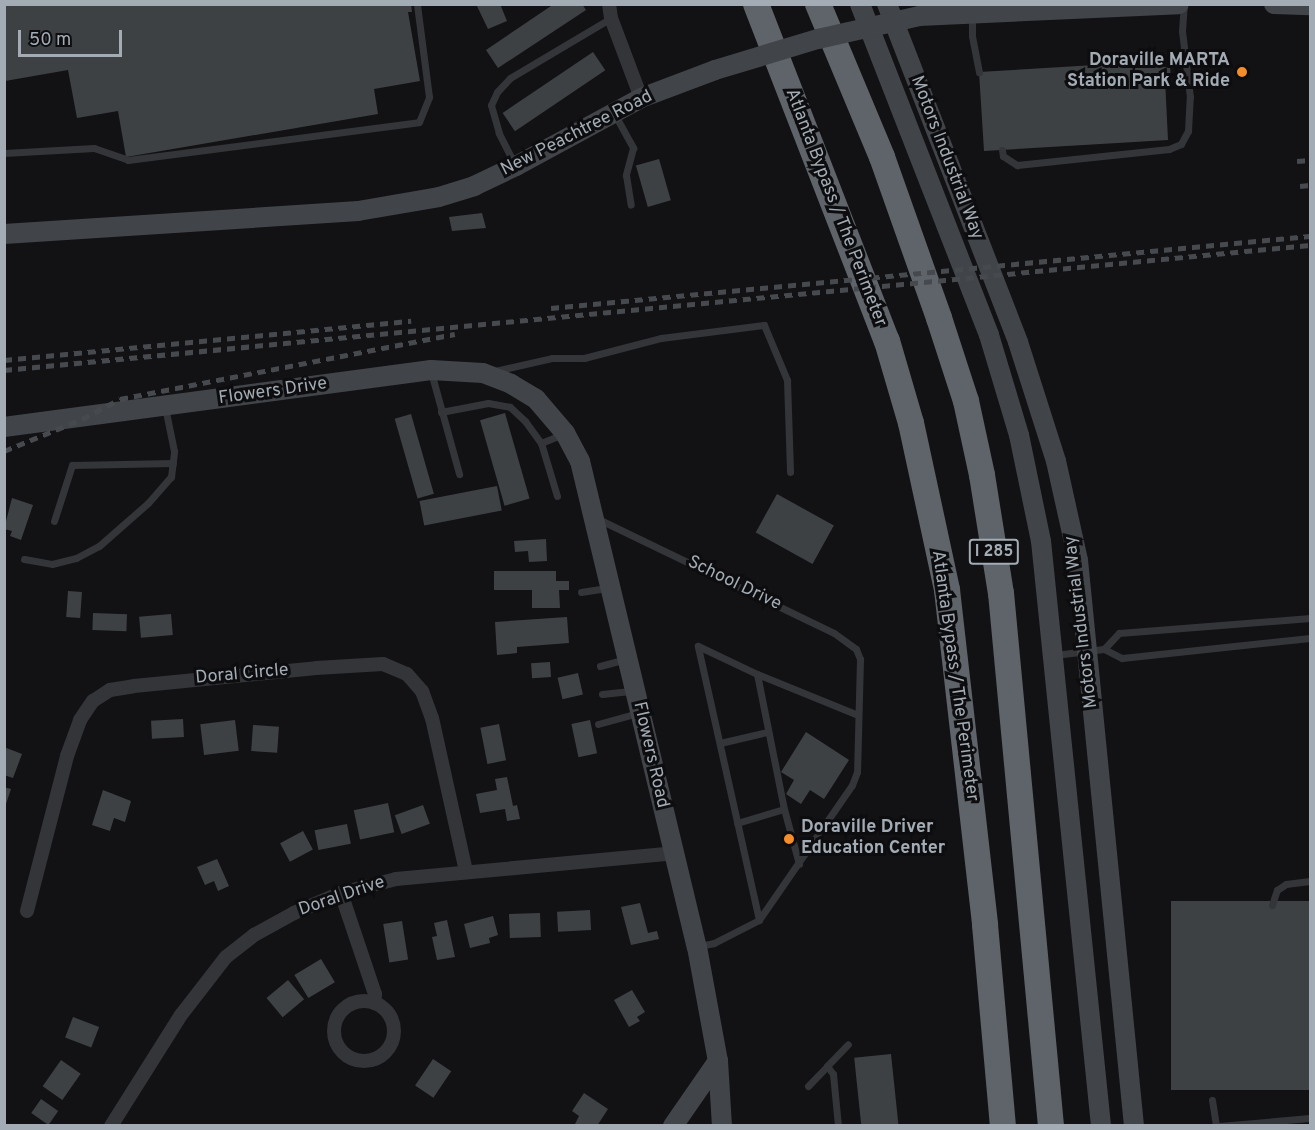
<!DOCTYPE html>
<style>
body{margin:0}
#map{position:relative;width:1315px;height:1130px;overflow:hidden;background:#121214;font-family:Overpass,sans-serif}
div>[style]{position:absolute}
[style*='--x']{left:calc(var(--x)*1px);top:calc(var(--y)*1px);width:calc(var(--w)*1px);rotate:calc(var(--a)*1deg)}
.building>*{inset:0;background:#3e4144;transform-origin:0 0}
.lane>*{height:7px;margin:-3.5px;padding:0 3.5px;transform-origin:3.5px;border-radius:3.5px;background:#333539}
.street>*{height:14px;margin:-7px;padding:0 7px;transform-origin:7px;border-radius:7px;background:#333539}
.street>.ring{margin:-7px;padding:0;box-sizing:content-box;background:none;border:14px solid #333539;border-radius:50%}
.secondary>*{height:20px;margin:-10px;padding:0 10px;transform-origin:10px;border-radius:10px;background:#414449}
.highway>*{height:26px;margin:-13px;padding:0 13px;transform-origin:13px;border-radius:13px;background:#5f646a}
.rail>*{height:4.5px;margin-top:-2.25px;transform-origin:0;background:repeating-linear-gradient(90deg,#46494e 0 8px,transparent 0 14px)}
.secondary-bridge>*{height:20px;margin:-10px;padding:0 10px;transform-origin:10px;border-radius:10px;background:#414449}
.dots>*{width:16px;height:16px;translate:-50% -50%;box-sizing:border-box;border:3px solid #0d0d0f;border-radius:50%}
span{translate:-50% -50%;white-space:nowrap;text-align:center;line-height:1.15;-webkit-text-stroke:6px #0d0d0f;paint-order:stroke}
.shield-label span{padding:2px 4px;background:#0d0d0f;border:2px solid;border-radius:4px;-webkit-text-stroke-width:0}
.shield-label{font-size:16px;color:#a3acb5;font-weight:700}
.poi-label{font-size:18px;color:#a3acb5;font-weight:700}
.right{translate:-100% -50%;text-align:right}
.left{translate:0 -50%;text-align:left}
.street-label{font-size:18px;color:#a3acb5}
.frame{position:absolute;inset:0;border:6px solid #a3acb5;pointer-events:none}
.scale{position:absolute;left:18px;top:30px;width:104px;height:27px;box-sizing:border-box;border:3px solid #a3acb5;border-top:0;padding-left:8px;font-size:18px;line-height:21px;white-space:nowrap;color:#a3acb5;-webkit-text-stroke:4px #0d0d0f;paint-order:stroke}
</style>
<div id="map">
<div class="building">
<div style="clip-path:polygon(4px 4px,411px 4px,412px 12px,408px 12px,420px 81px,374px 89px,378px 114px,126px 157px,118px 111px,77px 118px,68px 70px,5px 81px)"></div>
<div style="clip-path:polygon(476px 4px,500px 4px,507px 21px,488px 29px)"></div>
<div style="clip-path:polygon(554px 4px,582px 4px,586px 10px,498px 68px,486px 50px)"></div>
<div style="left:593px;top:52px;width:22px;height:109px;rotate:56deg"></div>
<div style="clip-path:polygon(1162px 61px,1162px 67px,1170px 67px,1171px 78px,1165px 79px,1168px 140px,984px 151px,979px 72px)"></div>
<div style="left:659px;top:159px;width:43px;height:24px;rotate:74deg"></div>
<div style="clip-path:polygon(482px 213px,486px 228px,452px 231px,449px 217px)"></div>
<div style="left:505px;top:413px;width:89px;height:26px;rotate:74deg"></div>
<div style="left:411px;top:414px;width:83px;height:17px;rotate:74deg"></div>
<div style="left:497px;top:486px;width:25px;height:79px;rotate:79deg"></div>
<div style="left:777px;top:494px;width:65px;height:44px;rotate:29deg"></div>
<div style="clip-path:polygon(12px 498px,33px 505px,21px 540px,10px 536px,12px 531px,4px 529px)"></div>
<div style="clip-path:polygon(546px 539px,547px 561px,529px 562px,528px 551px,515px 552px,514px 541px)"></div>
<div style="clip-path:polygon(494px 571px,556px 571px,556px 581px,569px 581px,569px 590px,559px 590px,560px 608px,532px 608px,532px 590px,494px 590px)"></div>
<div style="left:68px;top:591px;width:14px;height:26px;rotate:4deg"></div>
<div style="left:93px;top:613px;width:34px;height:17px;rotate:2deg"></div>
<div style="left:171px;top:614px;width:21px;height:32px;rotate:85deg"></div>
<div style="clip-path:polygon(567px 617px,569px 643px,517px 647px,517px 653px,497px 655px,495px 622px)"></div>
<div style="left:550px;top:662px;width:15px;height:19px;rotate:86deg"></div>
<div style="left:578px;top:673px;width:22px;height:21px;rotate:77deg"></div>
<div style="left:183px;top:719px;width:18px;height:32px;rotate:87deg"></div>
<div style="left:235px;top:720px;width:31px;height:35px;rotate:83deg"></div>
<div style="left:590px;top:720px;width:34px;height:19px;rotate:78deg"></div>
<div style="left:499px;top:724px;width:37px;height:19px;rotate:79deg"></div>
<div style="left:253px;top:725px;width:26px;height:26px;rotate:4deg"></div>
<div style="clip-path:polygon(806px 732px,849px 760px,824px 799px,810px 790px,801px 804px,786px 794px,794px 780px,781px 772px)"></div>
<div style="clip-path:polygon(4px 747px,22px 754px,13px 778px,4px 775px)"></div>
<div style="clip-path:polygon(507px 777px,513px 806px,517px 805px,520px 819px,507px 821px,505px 809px,480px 813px,476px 794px,497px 790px,495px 779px)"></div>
<div style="clip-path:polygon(4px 787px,11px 789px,5px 807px,4px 807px)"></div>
<div style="clip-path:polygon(103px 790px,131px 801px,125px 822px,114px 818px,110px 831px,92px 825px)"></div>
<div style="left:388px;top:803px;width:30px;height:35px;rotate:78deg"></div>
<div style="left:423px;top:805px;width:20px;height:30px;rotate:70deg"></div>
<div style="left:347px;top:824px;width:20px;height:33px;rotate:79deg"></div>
<div style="left:303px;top:831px;width:21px;height:26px;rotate:62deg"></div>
<div style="clip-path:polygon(217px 859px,229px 886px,218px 891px,214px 881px,205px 885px,197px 867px)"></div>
<div style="left:1310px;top:901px;width:189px;height:139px;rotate:90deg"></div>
<div style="clip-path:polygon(640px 903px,648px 933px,657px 931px,659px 939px,631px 945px,621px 907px)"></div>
<div style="left:590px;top:910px;width:20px;height:33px;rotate:87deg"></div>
<div style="left:540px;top:913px;width:24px;height:31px;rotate:88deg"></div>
<div style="clip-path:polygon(493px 916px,498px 935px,489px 938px,490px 943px,470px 948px,464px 924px)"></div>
<div style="clip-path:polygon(447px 920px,455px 957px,437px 960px,432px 937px,437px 936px,434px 923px)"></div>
<div style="left:402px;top:921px;width:39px;height:19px;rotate:81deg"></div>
<div style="left:321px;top:959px;width:27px;height:31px;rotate:59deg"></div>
<div style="left:288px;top:980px;width:25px;height:28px;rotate:50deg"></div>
<div style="clip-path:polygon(632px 990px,645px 1012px,637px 1017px,640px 1021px,629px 1027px,614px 1000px)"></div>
<div style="left:73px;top:1017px;width:28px;height:22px;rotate:21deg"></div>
<div style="left:891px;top:1054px;width:72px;height:37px;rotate:84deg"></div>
<div style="left:433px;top:1059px;width:22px;height:32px;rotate:34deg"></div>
<div style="left:61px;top:1060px;width:24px;height:32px;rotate:35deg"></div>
<div style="clip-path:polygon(584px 1093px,608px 1109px,597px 1126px,574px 1126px,579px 1116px,572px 1111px)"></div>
<div style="left:41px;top:1099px;width:21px;height:17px;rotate:35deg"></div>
</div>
<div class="lane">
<div style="--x:972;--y:16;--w:20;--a:90"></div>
<div style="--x:972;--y:36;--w:37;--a:79"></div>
<div style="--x:615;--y:115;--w:38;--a:61"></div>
<div style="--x:633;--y:148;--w:28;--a:105"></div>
<div style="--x:626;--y:175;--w:30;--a:81"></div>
<div style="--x:1002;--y:150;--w:6;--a:81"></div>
<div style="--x:1003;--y:156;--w:17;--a:33"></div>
<div style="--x:1017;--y:165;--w:153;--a:-6"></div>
<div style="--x:1169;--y:149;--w:13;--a:-23"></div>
<div style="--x:1181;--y:144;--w:15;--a:-62"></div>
<div style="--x:1188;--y:131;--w:34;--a:-87"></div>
<div style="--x:1190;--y:97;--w:66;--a:-96.9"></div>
<div style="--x:1182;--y:31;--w:26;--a:-86"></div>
<div style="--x:4;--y:153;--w:90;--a:-3.2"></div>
<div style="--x:94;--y:148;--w:36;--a:19"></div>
<div style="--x:128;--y:160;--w:293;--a:-7.4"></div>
<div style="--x:419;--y:122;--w:27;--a:-68"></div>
<div style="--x:429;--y:97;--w:94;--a:-97.4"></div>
<div style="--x:515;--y:165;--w:36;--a:-117"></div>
<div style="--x:499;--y:133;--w:29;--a:-106"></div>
<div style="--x:491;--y:105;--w:14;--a:-65"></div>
<div style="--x:497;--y:92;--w:19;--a:-47"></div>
<div style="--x:510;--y:78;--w:117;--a:-30.7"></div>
<div style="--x:495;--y:371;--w:58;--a:-12.8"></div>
<div style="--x:552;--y:358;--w:32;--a:0"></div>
<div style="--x:584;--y:358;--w:80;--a:-14.6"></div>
<div style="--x:661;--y:338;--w:104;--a:-7.2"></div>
<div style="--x:764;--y:325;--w:60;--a:67.3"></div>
<div style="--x:787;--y:380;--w:92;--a:88.1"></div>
<div style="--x:431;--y:372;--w:106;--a:74.6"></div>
<div style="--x:441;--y:412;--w:48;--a:-10.8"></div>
<div style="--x:488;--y:403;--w:22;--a:10"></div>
<div style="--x:510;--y:407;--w:21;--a:43"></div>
<div style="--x:525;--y:421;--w:27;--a:54"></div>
<div style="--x:557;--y:496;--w:55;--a:-106.8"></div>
<div style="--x:541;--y:443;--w:24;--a:-22"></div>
<div style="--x:596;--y:518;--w:264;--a:25.8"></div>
<div style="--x:834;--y:633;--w:27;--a:36"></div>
<div style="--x:856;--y:649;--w:11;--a:68"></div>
<div style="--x:860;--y:659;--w:113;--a:91.5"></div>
<div style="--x:857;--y:772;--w:14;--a:111"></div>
<div style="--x:852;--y:785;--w:164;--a:124.6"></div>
<div style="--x:759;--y:920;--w:51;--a:152.9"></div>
<div style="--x:714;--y:943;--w:14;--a:168"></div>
<div style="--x:54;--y:521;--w:59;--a:-72.2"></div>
<div style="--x:72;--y:465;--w:101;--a:-1.1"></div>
<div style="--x:24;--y:559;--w:28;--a:10"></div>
<div style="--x:52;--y:564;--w:25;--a:-14"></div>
<div style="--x:76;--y:558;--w:26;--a:-28"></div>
<div style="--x:99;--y:546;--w:65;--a:-41.3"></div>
<div style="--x:148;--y:503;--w:35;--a:-49"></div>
<div style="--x:171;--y:477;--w:26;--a:-83"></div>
<div style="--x:174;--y:451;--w:45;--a:-101.6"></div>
<div style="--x:581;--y:592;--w:26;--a:-9"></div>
<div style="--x:1104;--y:649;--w:22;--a:-47"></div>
<div style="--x:1119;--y:633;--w:192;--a:-4.5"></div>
<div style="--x:1055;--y:655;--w:49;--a:-7"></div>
<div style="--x:1104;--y:649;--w:20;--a:27"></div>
<div style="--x:1122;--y:658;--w:189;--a:-6.1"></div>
<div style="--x:600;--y:666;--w:28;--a:-15"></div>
<div style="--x:757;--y:674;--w:138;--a:78.7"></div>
<div style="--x:784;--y:809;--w:57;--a:74.7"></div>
<div style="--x:602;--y:694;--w:31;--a:-6"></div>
<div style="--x:598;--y:724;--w:41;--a:-15.4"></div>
<div style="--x:720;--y:743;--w:48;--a:-13.2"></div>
<div style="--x:737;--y:823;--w:49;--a:-16.6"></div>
<div style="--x:1272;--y:905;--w:16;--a:-72"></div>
<div style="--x:1277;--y:890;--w:11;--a:-34"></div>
<div style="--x:1286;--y:884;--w:24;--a:-7"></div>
<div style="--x:759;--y:920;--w:281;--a:-102.6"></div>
<div style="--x:698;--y:646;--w:65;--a:25.4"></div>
<div style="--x:757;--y:674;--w:109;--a:22.1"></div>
<div style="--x:827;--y:1066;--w:30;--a:-46"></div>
<div style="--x:808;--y:1086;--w:28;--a:-46"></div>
<div style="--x:827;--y:1066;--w:10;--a:53"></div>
<div style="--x:833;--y:1074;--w:52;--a:84.5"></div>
<div style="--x:1212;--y:1100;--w:26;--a:81"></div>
<div style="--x:1219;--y:1126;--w:91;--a:-5"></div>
</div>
<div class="street">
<div style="--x:609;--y:4;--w:14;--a:82"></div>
<div style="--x:611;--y:18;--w:85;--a:69.4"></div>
<div style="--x:341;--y:893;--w:107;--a:71.4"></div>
<div style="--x:375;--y:994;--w:9;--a:96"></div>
<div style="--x:27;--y:911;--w:160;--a:-75.5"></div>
<div style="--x:67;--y:756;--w:38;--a:-70"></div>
<div style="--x:80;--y:720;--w:23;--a:-56"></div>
<div style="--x:93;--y:701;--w:20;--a:-33"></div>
<div style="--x:110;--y:690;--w:24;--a:-9"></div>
<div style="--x:134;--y:686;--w:183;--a:-5.6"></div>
<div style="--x:316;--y:668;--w:67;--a:-3.4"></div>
<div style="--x:383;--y:664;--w:26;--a:23"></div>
<div style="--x:407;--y:674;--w:23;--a:49"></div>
<div style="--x:422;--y:691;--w:29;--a:70"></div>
<div style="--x:432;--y:718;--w:157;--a:77.5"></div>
<div class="ring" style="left:334px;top:1001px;width:46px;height:46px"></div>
<div style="--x:111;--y:1126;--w:131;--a:-57.8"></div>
<div style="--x:181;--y:1015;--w:73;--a:-52.2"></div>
<div style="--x:226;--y:957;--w:36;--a:-38"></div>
<div style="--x:254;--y:935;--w:46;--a:-28.8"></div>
<div style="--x:294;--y:913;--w:51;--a:-23.1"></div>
<div style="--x:341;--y:893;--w:57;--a:-14.3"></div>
<div style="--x:396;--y:879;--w:279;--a:-5.3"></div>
</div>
<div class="secondary">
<div style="--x:860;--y:4;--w:355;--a:68.7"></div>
<div style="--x:989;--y:335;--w:104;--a:73.3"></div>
<div style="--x:1019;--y:435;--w:108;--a:78.3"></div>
<div style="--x:1041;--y:541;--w:588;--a:84.14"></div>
<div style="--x:887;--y:4;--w:362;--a:68.8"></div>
<div style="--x:1018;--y:342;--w:125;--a:72.3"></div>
<div style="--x:1056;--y:461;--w:101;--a:77.5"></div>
<div style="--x:1078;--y:560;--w:569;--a:84.35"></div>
<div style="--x:1274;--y:4;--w:36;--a:2"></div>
<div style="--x:919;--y:16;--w:260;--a:-2.6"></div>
<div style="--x:4;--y:234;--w:355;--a:-3.7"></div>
<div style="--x:358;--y:211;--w:82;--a:-9.8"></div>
<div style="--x:439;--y:197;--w:37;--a:-17"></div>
<div style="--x:474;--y:186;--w:47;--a:-25.5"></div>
<div style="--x:516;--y:166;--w:142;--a:-28.5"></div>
<div style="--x:641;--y:98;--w:79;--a:-20.7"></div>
<div style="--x:4;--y:427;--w:431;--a:-7.6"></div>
<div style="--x:431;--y:370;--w:52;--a:3.3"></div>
<div style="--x:483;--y:373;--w:30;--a:21"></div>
<div style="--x:511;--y:384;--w:29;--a:31"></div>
<div style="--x:536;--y:399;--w:45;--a:49.5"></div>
<div style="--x:565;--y:433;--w:32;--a:62"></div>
<div style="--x:580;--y:461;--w:500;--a:76.5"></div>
<div style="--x:697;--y:947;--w:116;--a:79.6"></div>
<div style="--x:718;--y:1061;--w:65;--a:86.5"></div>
<div style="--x:673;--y:1126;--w:79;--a:-55.3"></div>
</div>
<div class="highway">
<div style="--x:756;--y:4;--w:362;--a:68.8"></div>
<div style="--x:887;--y:341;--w:85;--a:73.7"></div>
<div style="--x:911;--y:423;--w:171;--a:77.8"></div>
<div style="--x:947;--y:590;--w:337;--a:83.5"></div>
<div style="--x:985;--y:925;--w:202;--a:84.9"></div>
<div style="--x:818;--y:4;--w:166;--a:67.3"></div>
<div style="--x:882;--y:157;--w:171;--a:70.5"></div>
<div style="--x:939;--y:318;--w:87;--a:72"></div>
<div style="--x:966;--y:401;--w:76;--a:77.8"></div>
<div style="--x:982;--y:475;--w:120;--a:80.9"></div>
<div style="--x:1001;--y:593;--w:535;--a:84.64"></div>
</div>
<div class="rail">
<div style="--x:1297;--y:161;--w:13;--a:-4"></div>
<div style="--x:1300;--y:186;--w:10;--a:-6"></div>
<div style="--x:551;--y:308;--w:762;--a:-5.42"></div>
<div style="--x:4;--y:360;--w:409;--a:-5.5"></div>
<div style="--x:4;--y:370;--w:1312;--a:-5.47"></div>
<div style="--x:4;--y:451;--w:84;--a:-22.3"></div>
<div style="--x:82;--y:419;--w:43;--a:-27.8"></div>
<div style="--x:120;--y:399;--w:341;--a:-11"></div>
</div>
<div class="secondary-bridge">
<div style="--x:715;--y:70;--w:108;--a:-16.8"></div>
<div style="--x:818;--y:39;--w:104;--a:-12.8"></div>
</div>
<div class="dots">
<div style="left:1242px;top:72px;background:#f48d2a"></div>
<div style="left:789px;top:839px;background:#f48d2a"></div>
</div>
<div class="shield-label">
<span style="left:994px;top:552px">I 285</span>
</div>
<div class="poi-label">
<span class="right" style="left:1230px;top:72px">Doraville MARTA<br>Station Park &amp; Ride</span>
<span class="left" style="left:801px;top:839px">Doraville Driver<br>Education Center</span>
</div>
<div class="street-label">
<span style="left:577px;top:134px;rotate:-27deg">New Peachtree Road</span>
<span style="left:946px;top:158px;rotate:69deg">Motors Industrial Way</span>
<span style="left:835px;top:208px;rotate:69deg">Atlanta Bypass / The Perimeter</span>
<span style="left:273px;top:392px;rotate:-8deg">Flowers Drive</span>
<span style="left:734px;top:584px;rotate:26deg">School Drive</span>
<span style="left:1082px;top:622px;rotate:-97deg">Motors Industrial Way</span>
<span style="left:242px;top:675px;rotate:-5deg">Doral Circle</span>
<span style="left:954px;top:676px;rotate:82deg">Atlanta Bypass / The Perimeter</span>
<span style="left:650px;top:755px;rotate:77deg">Flowers Road</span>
<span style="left:342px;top:897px;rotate:-19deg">Doral Drive</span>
</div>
<div class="frame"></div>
<div class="scale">50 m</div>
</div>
